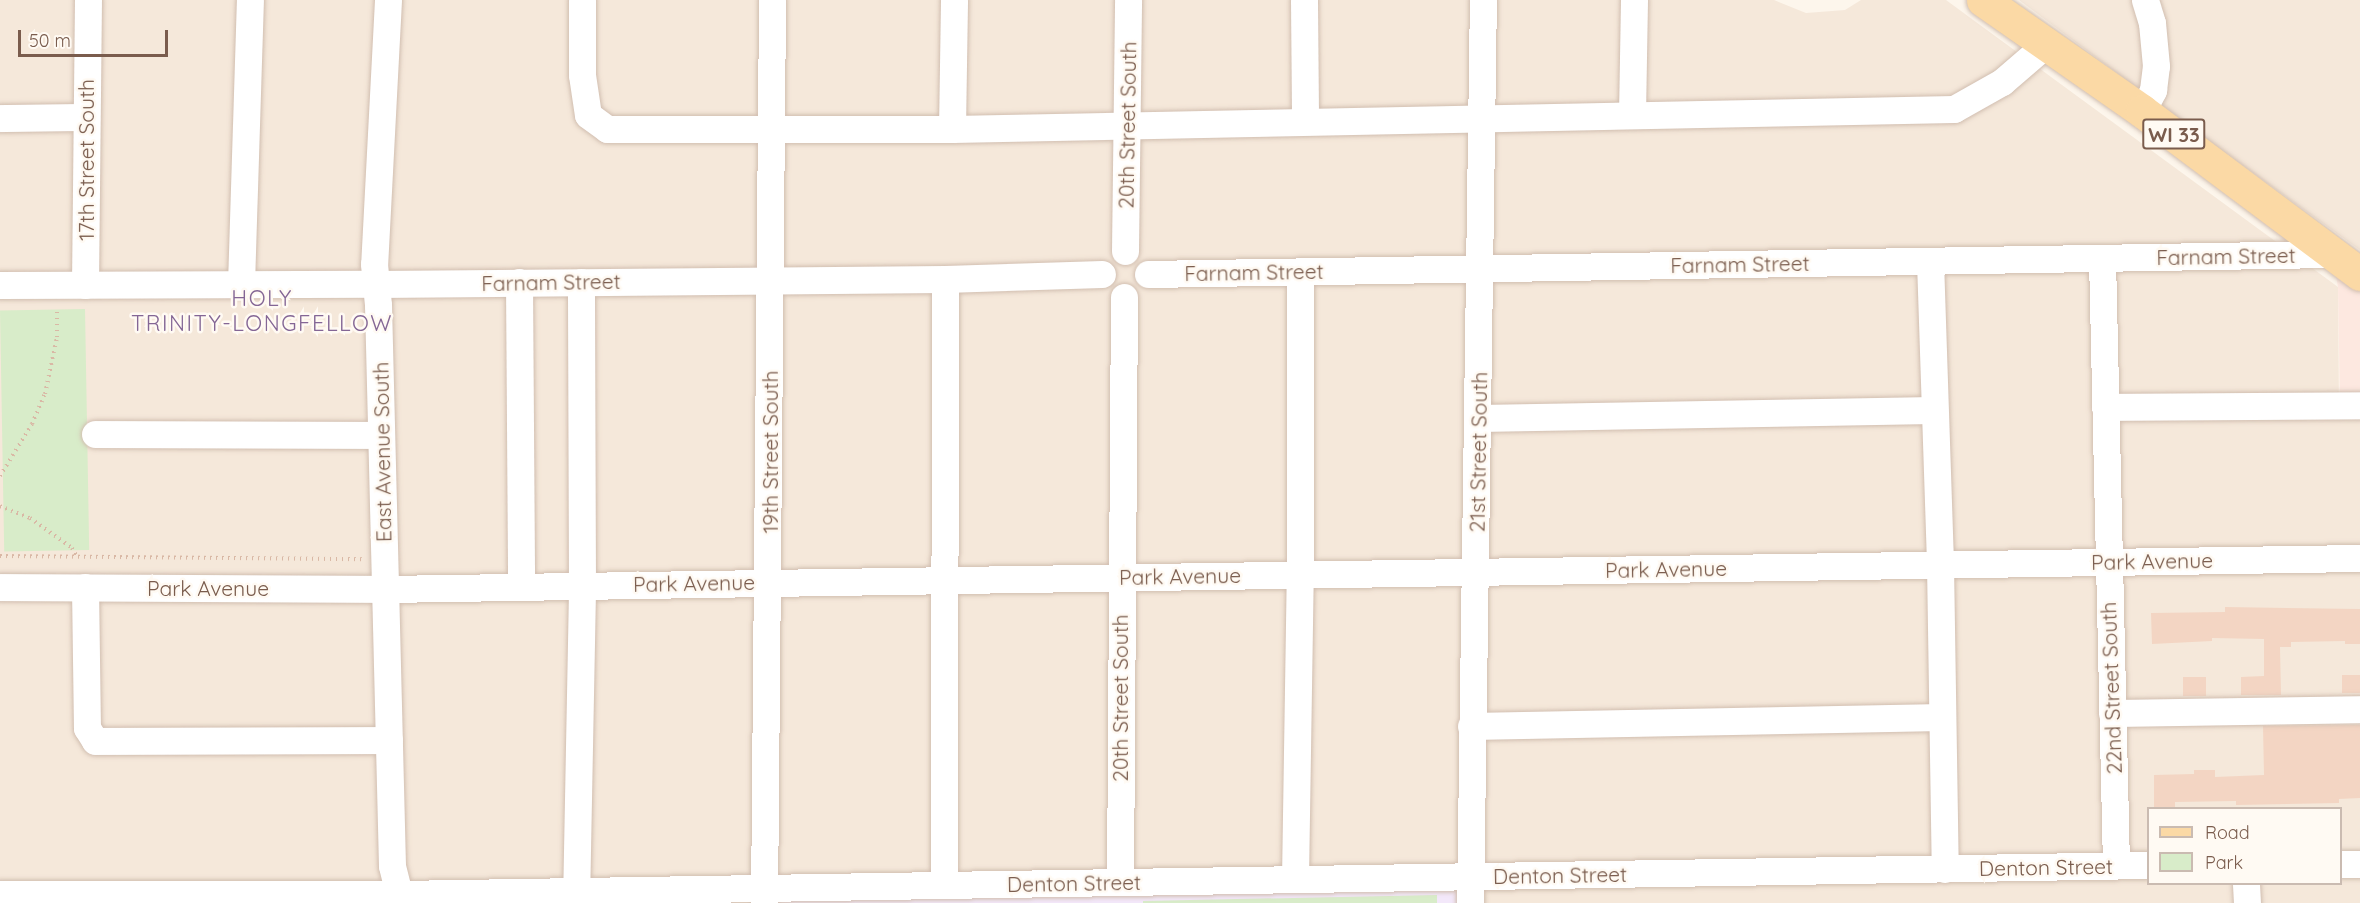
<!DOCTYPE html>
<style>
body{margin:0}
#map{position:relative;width:2360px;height:903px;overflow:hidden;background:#fdf6ec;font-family:Quicksand,sans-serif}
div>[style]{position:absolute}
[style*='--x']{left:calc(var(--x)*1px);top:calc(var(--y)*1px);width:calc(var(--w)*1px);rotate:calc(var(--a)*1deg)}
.residential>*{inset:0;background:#f5e8da}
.commercial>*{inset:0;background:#fde8e0}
.education>*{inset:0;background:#f3e8fa}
.green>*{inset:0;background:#d8ecc9;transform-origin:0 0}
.building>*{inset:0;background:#f3d5c3;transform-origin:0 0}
.path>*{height:4px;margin-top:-2px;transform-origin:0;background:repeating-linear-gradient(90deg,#d9b8a5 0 1.5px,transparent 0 6px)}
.roads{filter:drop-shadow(0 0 2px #d1beb0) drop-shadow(0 0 2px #d1beb0)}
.minor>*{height:27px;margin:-13.5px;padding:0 13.5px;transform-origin:13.5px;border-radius:13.5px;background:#fff}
.major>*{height:33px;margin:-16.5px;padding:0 16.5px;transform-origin:16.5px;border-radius:16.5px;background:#fbd9a5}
span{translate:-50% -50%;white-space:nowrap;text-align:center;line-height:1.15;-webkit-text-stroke:5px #fffaf3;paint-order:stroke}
.shield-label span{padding:2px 4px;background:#fffaf3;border:2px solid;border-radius:4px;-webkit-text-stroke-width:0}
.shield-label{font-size:20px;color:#7a5c4d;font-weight:700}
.street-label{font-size:21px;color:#7a5c4d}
.neighbourhood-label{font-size:22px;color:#846695;letter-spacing:1.5px}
.legend{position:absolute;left:2147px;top:807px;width:195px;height:78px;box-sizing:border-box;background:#fffaf3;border:2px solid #cabbb1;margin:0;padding:8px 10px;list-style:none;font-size:18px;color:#7a5c4d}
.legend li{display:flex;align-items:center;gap:12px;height:30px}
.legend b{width:30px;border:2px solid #cabbb1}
.scale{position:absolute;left:18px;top:30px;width:150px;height:27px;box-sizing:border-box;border:3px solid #7a5c4d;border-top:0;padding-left:8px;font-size:18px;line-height:21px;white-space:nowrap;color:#7a5c4d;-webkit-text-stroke:4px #fffaf3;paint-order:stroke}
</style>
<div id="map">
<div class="residential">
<div style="clip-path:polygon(evenodd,0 0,1774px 0,1806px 13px,1845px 10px,1861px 0,1946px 0,2338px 287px,2339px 414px,2360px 414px,2360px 903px,0 903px,0 0,2148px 808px,2340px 808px,2340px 884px,2148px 884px,2148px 808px)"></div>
<div style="clip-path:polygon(2019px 0,2360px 0,2360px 250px,2195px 131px)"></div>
</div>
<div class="commercial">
<div style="clip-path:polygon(2332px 254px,2360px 274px,2360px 405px,2340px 405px,2338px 287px)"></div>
</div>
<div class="education">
<div style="clip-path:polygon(1470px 876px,1470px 903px,764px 903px,764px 887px)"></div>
</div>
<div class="green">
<div style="left:85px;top:309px;width:241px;height:85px;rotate:89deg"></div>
<div style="clip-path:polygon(1437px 895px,1437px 903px,1143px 903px,1143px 901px)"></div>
</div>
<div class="building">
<div style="clip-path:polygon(2225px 607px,2360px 609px,2360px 644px,2345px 644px,2345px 641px,2291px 642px,2291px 647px,2280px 647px,2281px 695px,2241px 695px,2241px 677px,2264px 676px,2264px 639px,2212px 638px,2212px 641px,2152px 644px,2151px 613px,2225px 612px)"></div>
<div style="left:2360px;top:675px;width:18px;height:18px;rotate:90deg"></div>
<div style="left:2183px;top:677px;width:23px;height:19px"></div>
<div style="clip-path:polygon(2360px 725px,2360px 798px,2339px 799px,2339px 803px,2236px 805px,2236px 801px,2175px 802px,2175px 807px,2154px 807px,2154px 775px,2194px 774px,2194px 770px,2215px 770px,2215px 777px,2264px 775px,2263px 726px)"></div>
</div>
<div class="path">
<div style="--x:0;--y:476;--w:61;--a:-58.4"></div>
<div style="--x:32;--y:424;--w:33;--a:-67"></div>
<div style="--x:45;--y:394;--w:58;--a:-78.1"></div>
<div style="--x:57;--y:337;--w:30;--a:-90"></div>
<div style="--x:0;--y:506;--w:32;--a:22"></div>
<div style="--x:30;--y:518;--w:52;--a:35.5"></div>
<div style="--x:72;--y:548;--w:8;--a:60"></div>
<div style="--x:0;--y:556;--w:363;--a:0.5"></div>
</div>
<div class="roads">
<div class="minor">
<div style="--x:388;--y:0;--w:264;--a:93"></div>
<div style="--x:374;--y:264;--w:41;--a:84.4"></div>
<div style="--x:378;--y:305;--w:561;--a:88.57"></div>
<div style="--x:392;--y:866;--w:38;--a:76"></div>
<div style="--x:582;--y:0;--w:75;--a:90"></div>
<div style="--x:582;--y:75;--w:40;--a:81.5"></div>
<div style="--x:588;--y:115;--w:24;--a:36"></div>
<div style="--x:607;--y:129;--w:345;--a:0"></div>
<div style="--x:952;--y:129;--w:1002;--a:-1.14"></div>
<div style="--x:1954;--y:109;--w:55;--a:-29.4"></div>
<div style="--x:2002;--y:82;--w:57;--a:-40.7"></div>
<div style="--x:1304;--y:0;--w:120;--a:89.5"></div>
<div style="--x:2142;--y:111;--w:24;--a:-62"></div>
<div style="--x:2153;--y:90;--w:24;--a:-83"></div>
<div style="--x:2156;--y:66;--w:43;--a:-95.3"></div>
<div style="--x:2152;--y:23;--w:24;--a:-107"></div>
<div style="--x:1632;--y:115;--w:115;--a:-89"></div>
<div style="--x:0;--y:118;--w:86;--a:-0.7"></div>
<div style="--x:952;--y:129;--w:129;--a:-89.1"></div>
<div style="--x:1125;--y:251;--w:251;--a:-89.3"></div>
<div style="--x:2102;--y:258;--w:607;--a:88.68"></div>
<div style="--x:1930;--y:261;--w:303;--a:88.1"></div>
<div style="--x:1940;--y:564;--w:305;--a:89.1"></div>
<div style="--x:1148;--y:274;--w:1184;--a:-0.97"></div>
<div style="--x:519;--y:282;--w:305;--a:89.6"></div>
<div style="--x:241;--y:284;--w:284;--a:-88.2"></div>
<div style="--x:0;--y:285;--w:376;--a:-0.2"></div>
<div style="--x:376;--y:284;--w:569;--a:-0.5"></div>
<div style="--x:945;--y:279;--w:157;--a:-1.8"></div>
<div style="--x:85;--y:285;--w:285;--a:-89.4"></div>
<div style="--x:2105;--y:407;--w:255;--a:-0.4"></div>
<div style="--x:1478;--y:418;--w:456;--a:-1"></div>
<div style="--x:95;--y:434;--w:286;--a:0.2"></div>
<div style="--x:0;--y:587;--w:385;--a:0.3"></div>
<div style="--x:385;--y:589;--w:1975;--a:-0.9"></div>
<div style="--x:85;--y:587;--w:141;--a:89.2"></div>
<div style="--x:87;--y:728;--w:15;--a:58"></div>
<div style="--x:95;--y:741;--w:294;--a:-0.2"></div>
<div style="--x:2112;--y:713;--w:248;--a:-0.9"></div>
<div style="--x:1471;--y:726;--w:471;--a:-1.1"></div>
<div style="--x:2340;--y:864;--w:20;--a:0"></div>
<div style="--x:1295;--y:879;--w:305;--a:-89.1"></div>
<div style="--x:1300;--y:574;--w:303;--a:-90"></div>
<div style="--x:1120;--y:882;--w:585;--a:-89.61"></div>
<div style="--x:2246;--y:884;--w:19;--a:87"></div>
<div style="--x:944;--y:885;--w:606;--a:-89.91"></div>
<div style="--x:0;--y:894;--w:399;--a:0"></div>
<div style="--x:399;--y:894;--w:1749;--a:-0.95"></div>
<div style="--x:576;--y:903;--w:318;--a:-88.9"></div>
<div style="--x:582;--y:585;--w:303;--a:-90.2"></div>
<div style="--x:764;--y:903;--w:903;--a:-89.49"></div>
<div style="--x:1470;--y:903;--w:903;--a:-89.18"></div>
</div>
<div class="major">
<div style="--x:1983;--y:0;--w:194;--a:34.9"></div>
<div style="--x:2142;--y:111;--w:272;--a:36.8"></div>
</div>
</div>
<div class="shield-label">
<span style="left:2174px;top:134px">WI 33</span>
</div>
<div class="street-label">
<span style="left:1127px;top:125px;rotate:-89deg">20th Street South</span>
<span style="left:86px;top:160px;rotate:-90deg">17th Street South</span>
<span style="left:2226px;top:256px;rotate:-1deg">Farnam Street</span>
<span style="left:1740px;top:264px;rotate:-1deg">Farnam Street</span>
<span style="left:1254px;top:272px;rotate:-1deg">Farnam Street</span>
<span style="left:551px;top:282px;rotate:-1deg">Farnam Street</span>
<span style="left:382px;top:452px;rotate:-91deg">East Avenue South</span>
<span style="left:770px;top:452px;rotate:-90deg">19th Street South</span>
<span style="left:1478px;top:452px;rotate:-89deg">21st Street South</span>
<span style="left:2152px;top:561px;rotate:-1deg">Park Avenue</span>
<span style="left:1666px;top:569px;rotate:-1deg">Park Avenue</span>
<span style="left:1180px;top:576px;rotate:-1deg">Park Avenue</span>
<span style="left:694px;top:583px;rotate:-1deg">Park Avenue</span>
<span style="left:208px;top:588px">Park Avenue</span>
<span style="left:2111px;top:688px;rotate:-92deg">22nd Street South</span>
<span style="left:1120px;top:698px;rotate:-90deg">20th Street South</span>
<span style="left:2046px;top:867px;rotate:-1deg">Denton Street</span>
<span style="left:1560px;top:875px;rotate:-1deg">Denton Street</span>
<span style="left:1074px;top:883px;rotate:-1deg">Denton Street</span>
</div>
<div class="neighbourhood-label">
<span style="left:262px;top:311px">HOLY<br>TRINITY-LONGFELLOW</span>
</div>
<ul class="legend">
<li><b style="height:8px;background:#fbd9a5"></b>Road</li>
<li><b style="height:16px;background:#d8ecc9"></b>Park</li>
</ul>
<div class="scale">50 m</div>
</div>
